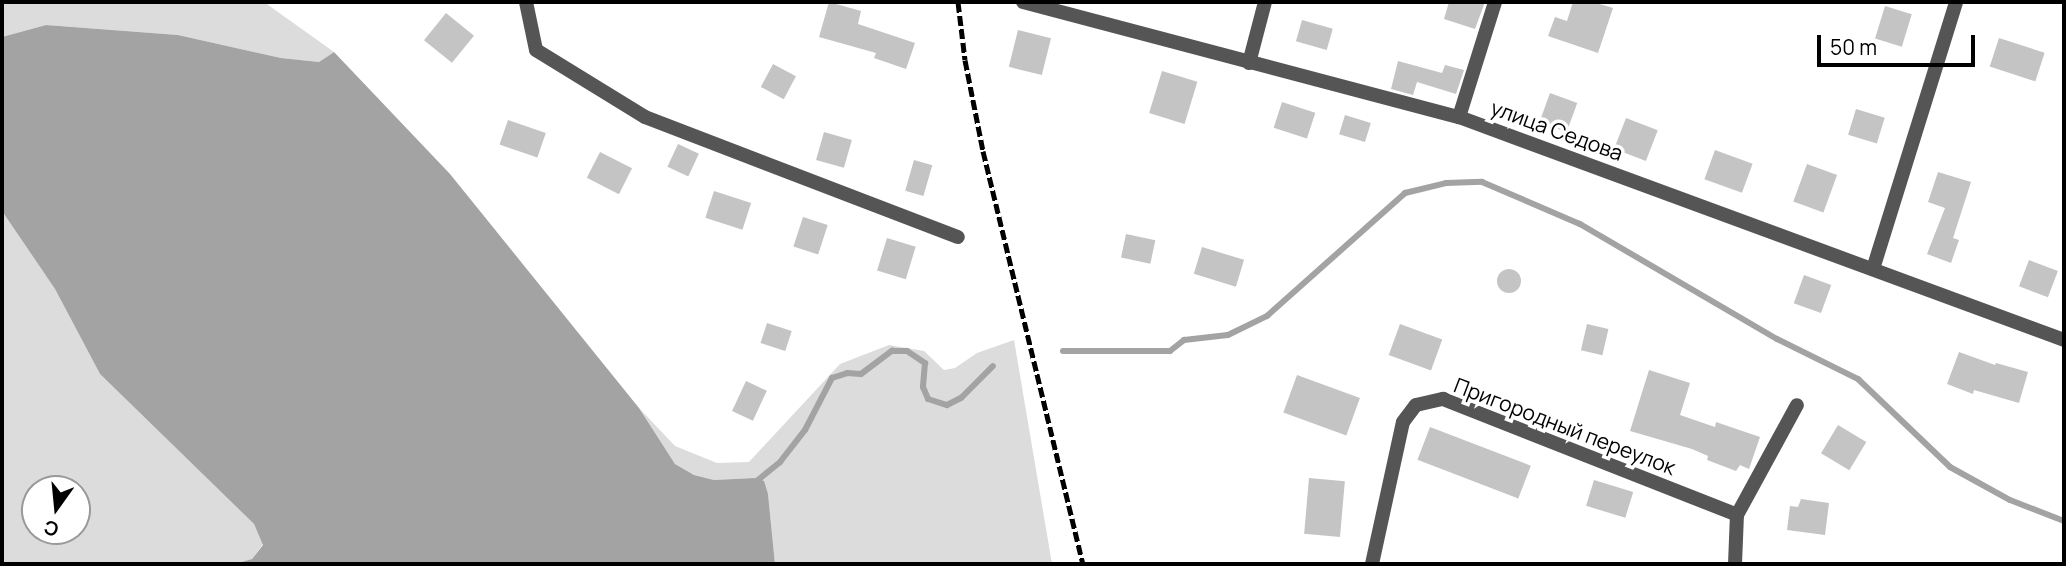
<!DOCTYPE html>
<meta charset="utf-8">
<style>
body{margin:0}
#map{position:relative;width:2066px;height:566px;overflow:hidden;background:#fff;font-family:Manrope,sans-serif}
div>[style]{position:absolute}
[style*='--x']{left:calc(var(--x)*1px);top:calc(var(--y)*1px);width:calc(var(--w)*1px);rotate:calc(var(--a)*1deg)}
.green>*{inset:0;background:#dcdcdc}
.water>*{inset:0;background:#a3a3a3}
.stream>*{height:6px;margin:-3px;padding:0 3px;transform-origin:3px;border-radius:3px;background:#a3a3a3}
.building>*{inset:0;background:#c4c4c4;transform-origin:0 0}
.round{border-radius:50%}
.minor>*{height:14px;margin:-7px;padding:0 7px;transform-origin:7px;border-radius:7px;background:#555}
.rail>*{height:5px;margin-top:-2.5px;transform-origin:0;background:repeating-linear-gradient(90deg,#000 0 10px,transparent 0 13.5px)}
span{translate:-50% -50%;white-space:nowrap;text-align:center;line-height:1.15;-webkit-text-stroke:7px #fff;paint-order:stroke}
.street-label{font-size:21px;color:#000}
.frame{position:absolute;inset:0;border:4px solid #000;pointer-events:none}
.north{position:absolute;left:21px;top:475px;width:70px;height:70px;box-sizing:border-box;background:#fff;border:2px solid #999;border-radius:50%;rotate:195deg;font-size:19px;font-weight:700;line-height:28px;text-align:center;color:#000}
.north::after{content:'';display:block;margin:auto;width:24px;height:32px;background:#000;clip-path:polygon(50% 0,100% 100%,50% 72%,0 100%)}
.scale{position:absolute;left:1817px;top:35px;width:158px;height:32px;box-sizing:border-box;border:4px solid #000;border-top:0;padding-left:9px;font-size:21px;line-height:24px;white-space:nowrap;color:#000;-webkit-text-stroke:5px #fff;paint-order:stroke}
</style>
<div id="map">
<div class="green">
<div style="clip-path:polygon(2px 2px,264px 2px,334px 52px,319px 62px,281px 58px,178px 35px,46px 25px,2px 37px)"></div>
<div style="clip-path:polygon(evenodd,2px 211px,55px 289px,100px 374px,254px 524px,263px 544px,252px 559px,234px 564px,2px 564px,2px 211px,35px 489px,77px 489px,77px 531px,35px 531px,35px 489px)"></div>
<div style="clip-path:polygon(1014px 340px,1052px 564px,775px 564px,768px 494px,754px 478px,714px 480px,694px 475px,675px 464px,639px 408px,675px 446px,717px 463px,749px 462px,840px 364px,889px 345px,924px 351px,944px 370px,955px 368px,977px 353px)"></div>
</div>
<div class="water">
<div style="clip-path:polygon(46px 25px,178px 35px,281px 58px,319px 62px,334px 52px,450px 174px,639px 408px,675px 464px,694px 475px,714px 480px,754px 478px,764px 481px,768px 494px,775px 564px,234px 564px,252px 559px,263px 545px,254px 524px,100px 374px,55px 289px,2px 211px,2px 37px)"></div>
</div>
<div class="stream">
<div style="--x:1063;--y:351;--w:107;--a:0"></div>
<div style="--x:1170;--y:351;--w:18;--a:-38"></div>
<div style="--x:1184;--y:340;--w:44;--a:-6.5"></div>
<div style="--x:1228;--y:335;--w:43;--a:-26"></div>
<div style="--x:1267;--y:316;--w:185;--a:-41.7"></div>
<div style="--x:1405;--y:193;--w:42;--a:-13.7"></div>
<div style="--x:1446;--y:183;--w:36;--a:-2"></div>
<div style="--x:1482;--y:182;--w:107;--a:23.2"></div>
<div style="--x:1580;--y:224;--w:228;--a:30.3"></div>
<div style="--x:1777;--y:339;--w:90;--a:26.3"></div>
<div style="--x:1858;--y:379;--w:127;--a:43.7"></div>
<div style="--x:1950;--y:467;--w:68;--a:28.8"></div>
<div style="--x:2010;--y:500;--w:58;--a:21.3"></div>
<div style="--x:753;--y:484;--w:35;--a:-39"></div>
<div style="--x:780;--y:462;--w:41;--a:-52"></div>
<div style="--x:805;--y:430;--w:59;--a:-62.6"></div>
<div style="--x:832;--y:378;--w:16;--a:-18"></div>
<div style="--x:847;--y:373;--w:14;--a:4"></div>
<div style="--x:861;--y:374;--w:39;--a:-37"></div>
<div style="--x:892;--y:351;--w:15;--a:0"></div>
<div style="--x:907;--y:351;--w:22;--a:34"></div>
<div style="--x:925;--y:363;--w:24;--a:95"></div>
<div style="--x:923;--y:387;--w:13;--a:67"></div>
<div style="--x:928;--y:399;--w:20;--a:18"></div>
<div style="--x:947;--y:405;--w:16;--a:-27"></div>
<div style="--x:961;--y:398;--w:45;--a:-45"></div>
</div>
<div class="building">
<div style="clip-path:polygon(829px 2px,861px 11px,858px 24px,915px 43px,906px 69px,874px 58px,876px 53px,819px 37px)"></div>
<div style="clip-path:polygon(1449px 2px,1485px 2px,1475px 29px,1444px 19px)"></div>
<div style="clip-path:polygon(1573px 2px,1593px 2px,1613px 8px,1598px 53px,1548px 36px,1555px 17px,1567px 21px)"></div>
<div style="left:1885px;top:6px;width:28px;height:34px;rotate:17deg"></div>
<div style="left:446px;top:13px;width:36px;height:35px;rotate:39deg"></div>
<div style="left:1302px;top:20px;width:32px;height:22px;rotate:16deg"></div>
<div style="left:1018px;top:30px;width:34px;height:38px;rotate:14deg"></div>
<div style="left:1999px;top:38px;width:48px;height:30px;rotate:18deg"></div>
<div style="clip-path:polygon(1398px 61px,1442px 73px,1445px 65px,1464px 70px,1456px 94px,1417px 82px,1413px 95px,1391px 89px)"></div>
<div style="left:773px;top:64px;width:26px;height:26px;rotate:28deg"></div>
<div style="left:1162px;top:71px;width:37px;height:44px;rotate:17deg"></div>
<div style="left:1550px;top:93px;width:29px;height:31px;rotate:20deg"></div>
<div style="left:1282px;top:102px;width:35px;height:27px;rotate:18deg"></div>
<div style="left:1856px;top:109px;width:30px;height:27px;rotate:17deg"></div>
<div style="left:1345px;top:115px;width:27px;height:20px;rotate:17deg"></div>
<div style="left:1626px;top:118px;width:34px;height:33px;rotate:21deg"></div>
<div style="left:508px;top:120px;width:40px;height:26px;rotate:19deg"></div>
<div style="left:824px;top:132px;width:29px;height:29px;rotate:16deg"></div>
<div style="left:678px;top:144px;width:23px;height:25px;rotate:25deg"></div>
<div style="left:1715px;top:150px;width:40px;height:31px;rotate:20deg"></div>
<div style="left:600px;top:152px;width:36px;height:29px;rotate:27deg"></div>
<div style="left:914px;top:160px;width:19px;height:32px;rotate:16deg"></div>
<div style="left:1807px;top:164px;width:32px;height:40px;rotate:20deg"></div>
<div style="clip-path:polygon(1938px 172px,1971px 182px,1953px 238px,1959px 240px,1951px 263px,1927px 254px,1945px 208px,1928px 202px)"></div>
<div style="left:714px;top:191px;width:39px;height:28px;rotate:18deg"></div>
<div style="left:803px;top:217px;width:26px;height:31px;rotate:18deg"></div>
<div style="left:1126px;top:234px;width:30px;height:24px;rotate:12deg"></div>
<div style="left:887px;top:238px;width:30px;height:34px;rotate:17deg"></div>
<div style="left:1202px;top:247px;width:44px;height:28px;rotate:17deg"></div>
<div style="left:2029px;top:260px;width:31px;height:28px;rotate:21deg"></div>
<div class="round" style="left:1497px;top:269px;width:24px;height:24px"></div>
<div style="left:1804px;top:275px;width:29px;height:30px;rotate:20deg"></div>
<div style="left:767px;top:323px;width:26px;height:21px;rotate:18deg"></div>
<div style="left:1400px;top:324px;width:45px;height:33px;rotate:20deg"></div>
<div style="left:1587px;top:324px;width:22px;height:27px;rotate:13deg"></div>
<div style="clip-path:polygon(1959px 352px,1995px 365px,1996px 363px,2028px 372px,2019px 403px,1974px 390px,1973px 394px,1947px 384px)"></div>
<div style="clip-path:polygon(1649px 370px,1690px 383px,1680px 415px,1715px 427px,1716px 422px,1760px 437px,1749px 469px,1740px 465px,1736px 471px,1707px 460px,1708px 456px,1692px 449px,1630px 431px)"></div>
<div style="left:1297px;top:375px;width:67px;height:40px;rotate:20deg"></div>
<div style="left:746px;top:381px;width:23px;height:33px;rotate:25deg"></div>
<div style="left:1838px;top:425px;width:33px;height:33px;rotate:31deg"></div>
<div style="left:1430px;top:427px;width:108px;height:35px;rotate:21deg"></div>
<div style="left:1309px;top:478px;width:36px;height:56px;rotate:5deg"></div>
<div style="left:1594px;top:480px;width:41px;height:27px;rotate:17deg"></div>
<div style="clip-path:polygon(1801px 499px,1829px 503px,1825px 535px,1787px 530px,1790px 506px,1798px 507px)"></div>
</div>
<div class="minor">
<div style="--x:526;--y:2;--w:49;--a:78.2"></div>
<div style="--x:536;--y:50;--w:128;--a:31.6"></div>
<div style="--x:645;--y:117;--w:335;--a:21"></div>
<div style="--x:1023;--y:2;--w:451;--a:14.8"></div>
<div style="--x:1459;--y:117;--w:645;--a:20.23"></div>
<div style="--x:1249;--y:63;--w:63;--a:-75.3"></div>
<div style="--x:1459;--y:117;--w:121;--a:-72.6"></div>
<div style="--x:1873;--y:269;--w:280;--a:-72.7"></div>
<div style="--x:1372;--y:564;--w:145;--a:-77.7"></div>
<div style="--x:1403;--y:422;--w:21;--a:-53"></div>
<div style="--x:1416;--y:405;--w:28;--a:-13"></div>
<div style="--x:1443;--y:399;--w:316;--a:21.5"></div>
<div style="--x:1735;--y:564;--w:49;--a:-87.7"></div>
<div style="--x:1737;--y:515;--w:125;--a:-61.4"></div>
</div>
<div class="rail">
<div style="--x:958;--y:2;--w:58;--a:83.1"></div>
<div style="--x:965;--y:60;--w:93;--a:78.8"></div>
<div style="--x:983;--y:151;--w:425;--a:76.4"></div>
</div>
<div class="street-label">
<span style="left:1557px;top:130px;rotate:20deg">улица Седова</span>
<span style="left:1565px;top:426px;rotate:21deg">Пригородный переулок</span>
</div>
<div class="frame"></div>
<div class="north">С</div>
<div class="scale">50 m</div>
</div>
